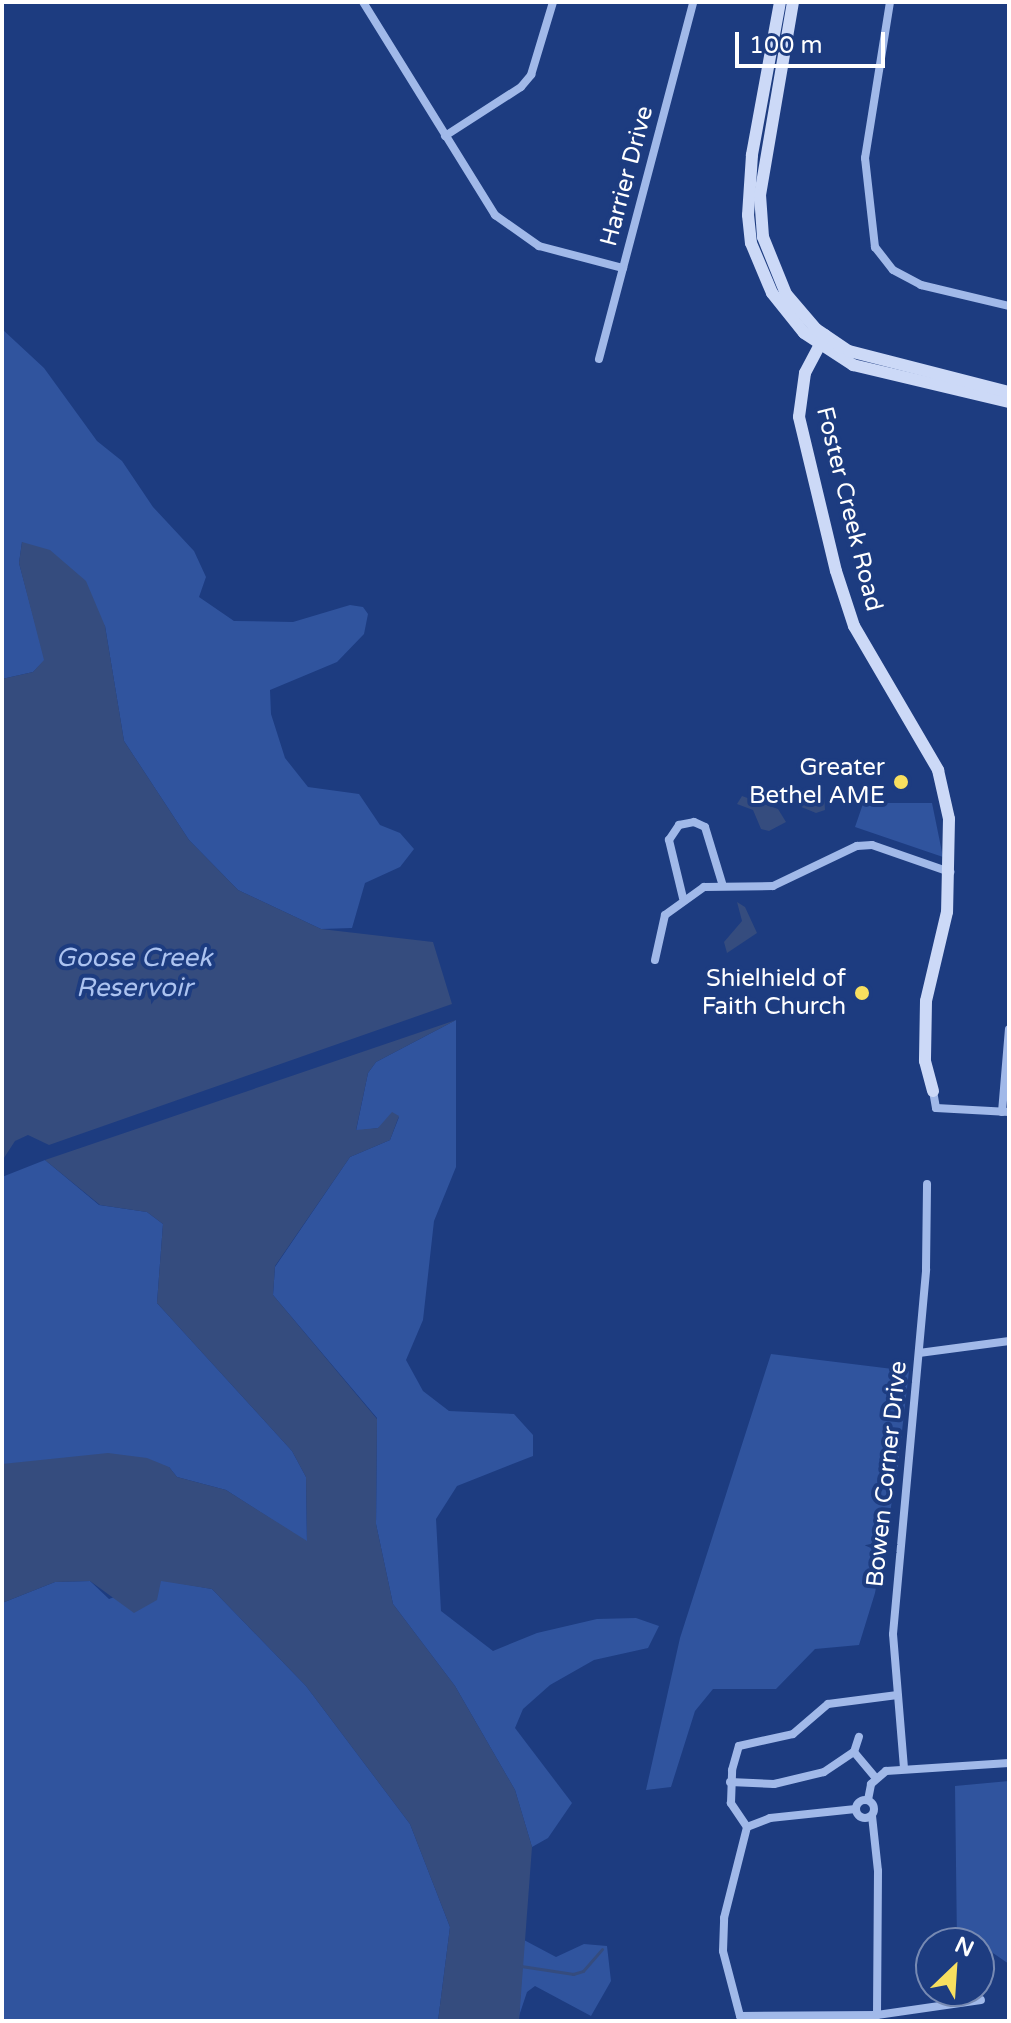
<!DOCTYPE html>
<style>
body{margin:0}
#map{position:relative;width:1011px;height:2023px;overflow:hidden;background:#1d3c80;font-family:"Varela Round",sans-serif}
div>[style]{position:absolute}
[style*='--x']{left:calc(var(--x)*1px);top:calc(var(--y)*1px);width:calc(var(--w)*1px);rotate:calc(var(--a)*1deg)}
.green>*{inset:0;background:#30549e}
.water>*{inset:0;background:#354c7e}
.stream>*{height:3px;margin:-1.5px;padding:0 1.5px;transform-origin:1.5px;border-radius:1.5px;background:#354c7e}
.street>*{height:8px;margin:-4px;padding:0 4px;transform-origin:4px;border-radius:4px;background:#a1b9e9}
.street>.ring{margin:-4px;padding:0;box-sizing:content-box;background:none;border:8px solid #a1b9e9;border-radius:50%}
.secondary>*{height:12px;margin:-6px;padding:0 6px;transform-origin:6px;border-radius:6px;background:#ccd9f7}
.dots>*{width:22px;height:22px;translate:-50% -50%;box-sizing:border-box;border:4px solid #1d3c80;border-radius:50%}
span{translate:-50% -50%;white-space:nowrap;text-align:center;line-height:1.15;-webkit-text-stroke:8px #1d3c80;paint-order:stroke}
.street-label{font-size:24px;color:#fff}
.poi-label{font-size:24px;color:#fff}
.right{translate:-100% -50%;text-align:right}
.water-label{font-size:26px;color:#acc3f0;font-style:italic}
.frame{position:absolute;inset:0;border:4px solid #fff;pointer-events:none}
.north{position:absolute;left:915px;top:1927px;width:80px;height:80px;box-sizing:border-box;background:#1d3c80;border:2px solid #778ab3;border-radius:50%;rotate:25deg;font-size:22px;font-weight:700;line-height:32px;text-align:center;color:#fff}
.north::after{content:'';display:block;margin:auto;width:28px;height:36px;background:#f8df5f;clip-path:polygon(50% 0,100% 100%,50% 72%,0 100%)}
.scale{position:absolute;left:735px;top:32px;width:150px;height:36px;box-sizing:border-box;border:4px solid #fff;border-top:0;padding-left:10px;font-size:24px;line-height:28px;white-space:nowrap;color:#fff;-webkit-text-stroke:6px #1d3c80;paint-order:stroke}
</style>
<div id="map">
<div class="green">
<div style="clip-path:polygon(2px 329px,44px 368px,97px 441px,122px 461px,153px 507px,194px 551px,206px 577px,199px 597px,234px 621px,293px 622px,350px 605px,363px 607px,368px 614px,364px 634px,337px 662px,270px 690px,271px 714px,285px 758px,308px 787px,359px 794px,380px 825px,400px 833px,414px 849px,400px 867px,365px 883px,352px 928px,321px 929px,238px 890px,189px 840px,124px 741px,105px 626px,22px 542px,19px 563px,45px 660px,33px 672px,2px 679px)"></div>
<div style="clip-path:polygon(866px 795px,886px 803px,932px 803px,943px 857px,855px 827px)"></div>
<div style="clip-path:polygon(456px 1020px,456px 1167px,434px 1221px,423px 1320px,406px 1360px,423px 1391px,449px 1411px,514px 1414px,533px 1435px,533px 1456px,457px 1486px,436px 1519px,441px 1611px,493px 1651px,537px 1633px,597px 1619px,636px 1618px,659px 1626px,648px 1648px,594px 1660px,550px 1685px,523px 1709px,515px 1728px,572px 1803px,548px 1838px,532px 1847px,515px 1790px,455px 1686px,393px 1604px,376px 1524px,377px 1418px,273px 1295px,275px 1267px,350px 1157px,390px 1140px,399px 1117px,378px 1128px,356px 1131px,368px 1073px,376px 1062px)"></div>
<div style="clip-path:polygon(45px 1160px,99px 1205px,147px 1212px,163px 1224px,157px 1303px,292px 1451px,306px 1477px,307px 1542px,226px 1490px,177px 1477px,169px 1467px,2px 1464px,2px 1177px)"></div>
<div style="clip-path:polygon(771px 1354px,909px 1371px,897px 1474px,875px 1593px,859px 1645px,815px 1649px,776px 1689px,713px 1689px,695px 1711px,671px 1787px,646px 1790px,680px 1638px)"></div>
<div style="clip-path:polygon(161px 1580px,212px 1589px,306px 1686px,410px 1824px,450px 1927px,438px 2021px,2px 2021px,2px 1603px,55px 1582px,90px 1581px,109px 1599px)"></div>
<div style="clip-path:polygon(1009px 1781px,1009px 1964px,990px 1951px,979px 1953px,979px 1943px,957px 1943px,955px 1786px)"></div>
<div style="clip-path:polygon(524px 1940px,556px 1957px,584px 1944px,607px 1946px,611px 1981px,591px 2016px,535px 1986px,527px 1992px,519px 2016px)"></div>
</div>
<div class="water">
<div style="clip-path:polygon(22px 542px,50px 550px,86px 581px,105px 626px,124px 741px,189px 840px,238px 890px,321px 929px,433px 942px,452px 1004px,49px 1145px,28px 1135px,15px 1141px,2px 1161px,2px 679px,33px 672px,44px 660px,19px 563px)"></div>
<div style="clip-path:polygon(779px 786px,824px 795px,825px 810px,816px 813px,794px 804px,774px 793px)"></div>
<div style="clip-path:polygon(742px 796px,778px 809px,786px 822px,769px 831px,761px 829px,753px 810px,737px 804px)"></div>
<div style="clip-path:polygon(737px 902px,745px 907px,757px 933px,727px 953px,724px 942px,742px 921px)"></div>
<div style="clip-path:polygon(456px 1020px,376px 1062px,368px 1073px,356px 1130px,378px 1128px,392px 1112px,399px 1116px,390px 1140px,350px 1157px,275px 1266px,273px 1295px,377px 1419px,376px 1524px,393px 1604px,455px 1686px,515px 1790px,532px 1847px,519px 2021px,438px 2021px,450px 1927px,410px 1824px,306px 1686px,212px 1589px,161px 1581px,157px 1600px,134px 1613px,90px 1581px,55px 1582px,2px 1603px,2px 1464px,108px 1453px,147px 1458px,169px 1467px,177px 1477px,226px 1490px,307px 1541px,306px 1477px,292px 1451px,157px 1303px,163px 1224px,147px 1212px,100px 1205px,45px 1160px)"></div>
</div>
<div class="stream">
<div style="--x:521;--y:1966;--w:53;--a:8.7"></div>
<div style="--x:573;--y:1974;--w:10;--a:-17"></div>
<div style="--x:583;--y:1971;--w:29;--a:-49"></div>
</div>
<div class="street">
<div style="--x:363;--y:2;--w:251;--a:58.2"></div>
<div style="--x:495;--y:215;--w:54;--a:35.2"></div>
<div style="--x:539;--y:246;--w:87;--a:14.7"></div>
<div style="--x:890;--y:2;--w:158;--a:99.1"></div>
<div style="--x:865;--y:158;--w:90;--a:83.6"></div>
<div style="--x:875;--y:247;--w:29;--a:52"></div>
<div style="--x:893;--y:270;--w:32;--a:28"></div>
<div style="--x:921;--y:285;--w:90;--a:13.4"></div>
<div style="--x:445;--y:136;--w:90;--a:-32.8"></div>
<div style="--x:521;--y:87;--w:16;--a:-50"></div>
<div style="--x:531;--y:75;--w:76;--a:-73.2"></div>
<div style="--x:599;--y:359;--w:369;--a:-75.2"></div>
<div style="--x:683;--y:898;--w:60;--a:-103.6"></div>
<div style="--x:669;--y:840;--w:18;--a:-56"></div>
<div style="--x:679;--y:825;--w:15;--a:-11"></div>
<div style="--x:694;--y:822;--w:12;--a:24"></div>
<div style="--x:705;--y:827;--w:59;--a:73.1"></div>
<div style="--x:655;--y:960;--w:46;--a:-77.5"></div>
<div style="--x:665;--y:915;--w:48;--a:-35.7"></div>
<div style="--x:704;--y:887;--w:69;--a:-0.8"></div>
<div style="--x:773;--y:886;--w:93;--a:-25.5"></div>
<div style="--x:857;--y:846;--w:15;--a:-4"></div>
<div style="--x:872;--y:845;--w:83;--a:19.1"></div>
<div style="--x:933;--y:1091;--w:17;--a:80"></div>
<div style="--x:936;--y:1108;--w:73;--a:3.1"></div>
<div style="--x:1002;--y:1112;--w:83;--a:-85.2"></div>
<div style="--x:919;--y:1353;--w:91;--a:-7.6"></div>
<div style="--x:854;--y:1752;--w:34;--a:50"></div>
<div style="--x:904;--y:1768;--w:134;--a:-94.7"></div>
<div style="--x:893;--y:1634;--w:366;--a:-84.8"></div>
<div style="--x:926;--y:1269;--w:85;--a:-89.3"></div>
<div style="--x:730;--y:1782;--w:44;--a:2.6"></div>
<div style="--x:774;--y:1784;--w:51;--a:-13.5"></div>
<div style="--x:824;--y:1772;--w:36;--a:-34"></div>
<div style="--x:854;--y:1752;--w:16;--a:-72"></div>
<div class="ring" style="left:856px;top:1800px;width:10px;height:10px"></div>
<div style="--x:868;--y:1800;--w:16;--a:-79"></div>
<div style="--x:871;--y:1784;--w:20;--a:-41"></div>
<div style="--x:886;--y:1771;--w:123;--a:-3.7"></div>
<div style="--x:747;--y:1827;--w:29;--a:-124"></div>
<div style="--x:731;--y:1803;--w:33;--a:-88"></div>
<div style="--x:732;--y:1770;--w:25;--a:-74"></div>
<div style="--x:739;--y:1746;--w:55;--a:-12.5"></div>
<div style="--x:793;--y:1734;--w:46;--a:-40.6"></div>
<div style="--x:828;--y:1704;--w:70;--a:-7.4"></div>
<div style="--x:877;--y:2015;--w:105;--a:-8.2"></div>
<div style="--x:740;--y:2016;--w:137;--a:-0.4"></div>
<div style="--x:877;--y:2015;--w:144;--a:-89.6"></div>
<div style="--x:878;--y:1871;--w:55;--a:-96.2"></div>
<div style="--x:740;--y:2016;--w:67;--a:-104.7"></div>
<div style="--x:723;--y:1951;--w:33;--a:-88"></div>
<div style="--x:724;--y:1918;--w:94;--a:-75.8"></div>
<div style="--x:747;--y:1827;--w:25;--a:-21"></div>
<div style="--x:770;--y:1818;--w:86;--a:-6"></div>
</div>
<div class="secondary">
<div style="--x:780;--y:2;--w:156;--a:100.4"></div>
<div style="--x:752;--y:155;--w:60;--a:93.8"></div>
<div style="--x:748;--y:215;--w:28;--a:84"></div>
<div style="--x:751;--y:243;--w:54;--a:67.2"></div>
<div style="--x:772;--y:293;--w:51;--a:51.3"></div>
<div style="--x:804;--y:333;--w:59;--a:33.1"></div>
<div style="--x:853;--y:365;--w:160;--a:13.3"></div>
<div style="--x:793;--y:2;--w:196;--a:99.7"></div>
<div style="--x:760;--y:195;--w:42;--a:85.9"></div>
<div style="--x:763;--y:237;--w:61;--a:68"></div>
<div style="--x:786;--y:294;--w:46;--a:49.4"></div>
<div style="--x:816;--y:329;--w:40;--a:34"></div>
<div style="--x:849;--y:351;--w:165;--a:14.4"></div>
<div style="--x:825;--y:335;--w:43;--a:117.8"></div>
<div style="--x:805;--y:373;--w:44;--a:97.8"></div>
<div style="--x:799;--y:417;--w:158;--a:76.5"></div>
<div style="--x:836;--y:571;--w:58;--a:71.9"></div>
<div style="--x:854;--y:626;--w:167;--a:59.7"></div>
<div style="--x:938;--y:770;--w:50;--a:77.3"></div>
<div style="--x:949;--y:819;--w:93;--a:91.2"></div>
<div style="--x:947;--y:912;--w:91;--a:103.3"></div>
<div style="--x:926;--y:1001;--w:60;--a:91"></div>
<div style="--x:925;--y:1061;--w:31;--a:75"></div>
</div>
<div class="dots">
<div style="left:901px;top:782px;background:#f8df5f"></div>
<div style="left:862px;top:993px;background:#f8df5f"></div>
</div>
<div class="street-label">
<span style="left:627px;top:176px;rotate:-75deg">Harrier Drive</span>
<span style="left:849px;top:509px;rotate:76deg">Foster Creek Road</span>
<span style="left:887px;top:1474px;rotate:-84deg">Bowen Corner Drive</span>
</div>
<div class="poi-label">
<span class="right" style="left:885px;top:782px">Greater<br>Bethel AME</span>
<span class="right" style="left:846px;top:993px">Shielhield of<br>Faith Church</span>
</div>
<div class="water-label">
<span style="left:134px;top:973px">Goose Creek<br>Reservoir</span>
</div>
<div class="frame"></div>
<div class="north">N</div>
<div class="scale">100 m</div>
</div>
